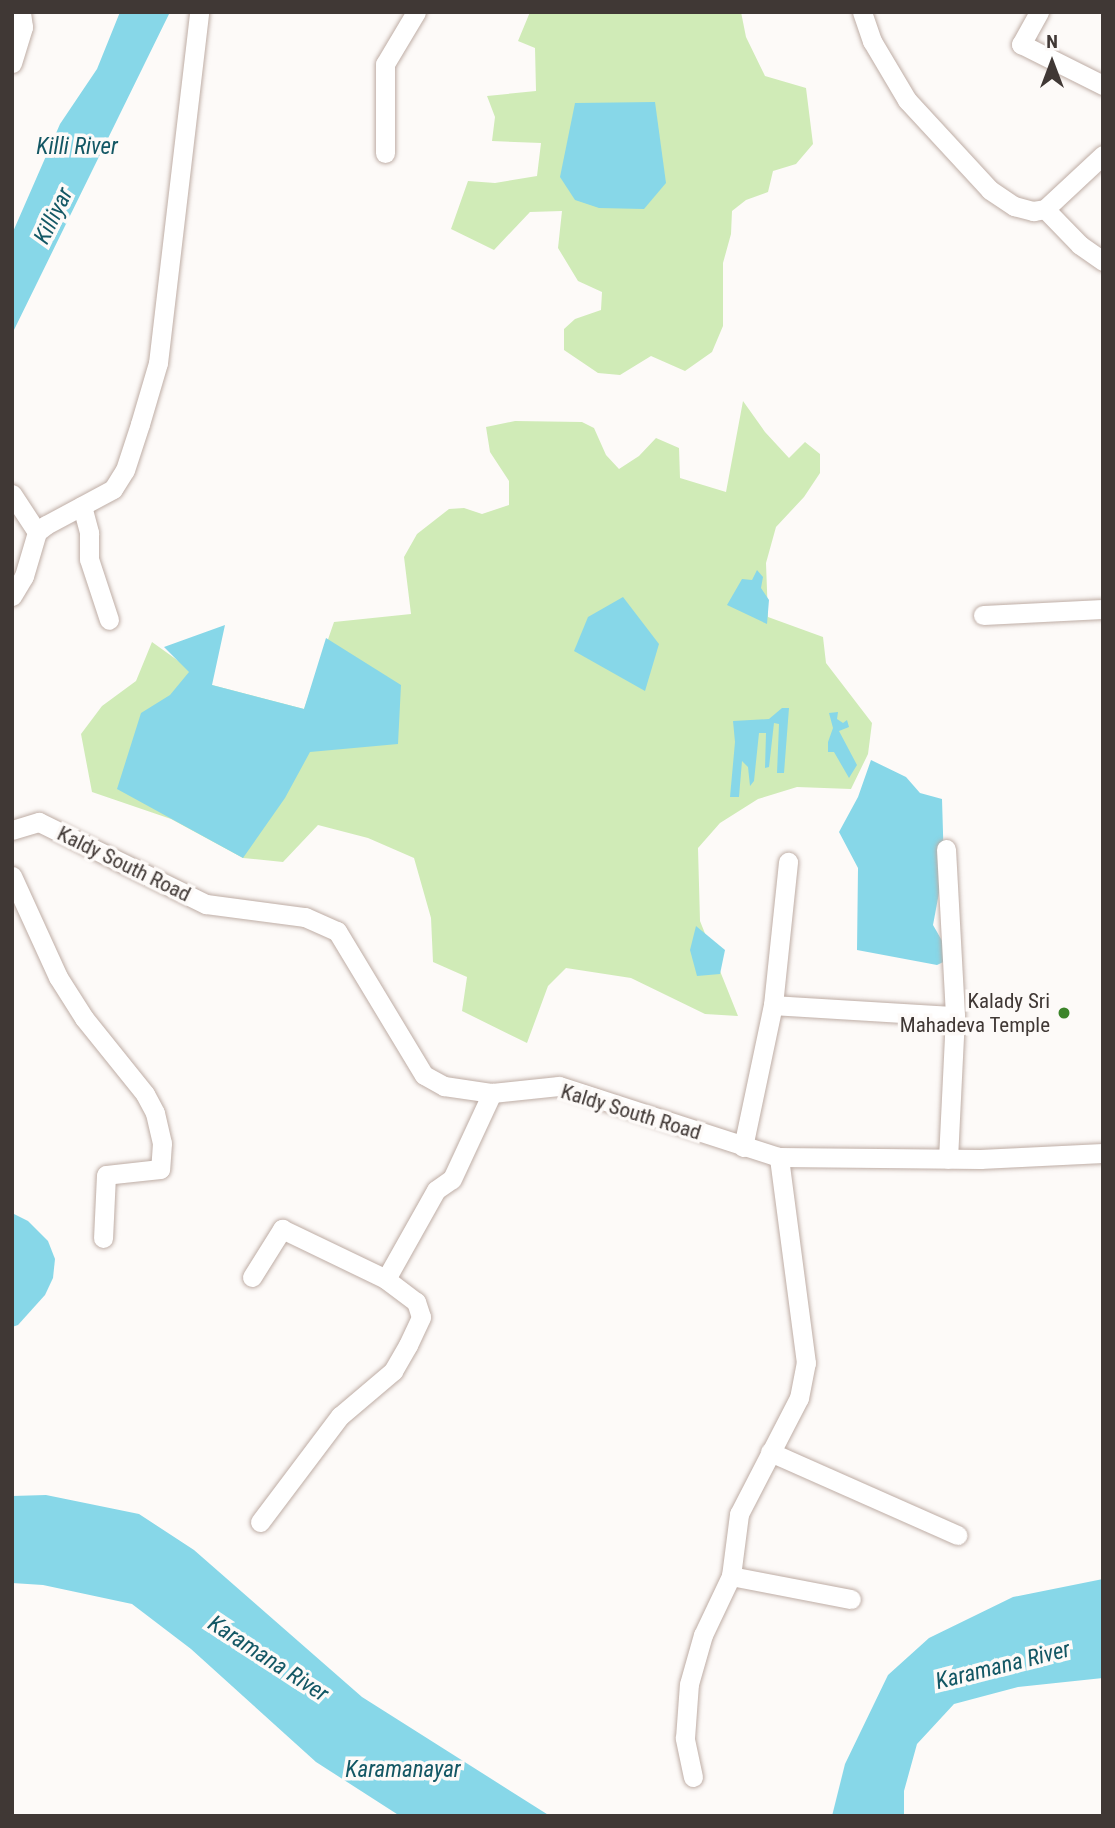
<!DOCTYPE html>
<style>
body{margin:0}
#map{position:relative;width:1115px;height:1828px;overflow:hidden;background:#fdfaf8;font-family:"Roboto Condensed",sans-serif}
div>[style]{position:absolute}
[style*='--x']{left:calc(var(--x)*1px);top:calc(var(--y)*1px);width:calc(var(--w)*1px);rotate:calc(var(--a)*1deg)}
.green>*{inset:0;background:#d0ebb7}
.water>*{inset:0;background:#87d7e8}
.roads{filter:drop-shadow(0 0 2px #beada5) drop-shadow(0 0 2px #beada5)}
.minor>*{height:19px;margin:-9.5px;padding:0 9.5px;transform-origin:9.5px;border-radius:9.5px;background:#fff}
.dots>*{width:19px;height:19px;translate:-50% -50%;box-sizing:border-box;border:4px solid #fdfaf8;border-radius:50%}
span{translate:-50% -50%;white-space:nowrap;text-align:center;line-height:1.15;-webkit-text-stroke:7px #fdfaf8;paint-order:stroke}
.street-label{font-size:21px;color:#403835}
.poi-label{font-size:21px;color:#403835}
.right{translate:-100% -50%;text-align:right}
.water-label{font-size:23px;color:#135764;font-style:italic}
.frame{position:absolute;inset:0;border:14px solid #403835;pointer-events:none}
.north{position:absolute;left:1017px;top:28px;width:70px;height:70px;-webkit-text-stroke:5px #fdfaf8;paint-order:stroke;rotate:0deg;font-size:19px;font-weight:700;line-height:28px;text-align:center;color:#403835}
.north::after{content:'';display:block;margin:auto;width:24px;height:32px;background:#403835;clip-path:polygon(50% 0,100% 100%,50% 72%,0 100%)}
</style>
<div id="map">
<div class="green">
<div style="clip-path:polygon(530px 12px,741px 12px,746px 37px,765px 76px,806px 88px,813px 144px,796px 164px,773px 171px,768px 192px,746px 200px,732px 211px,731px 234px,723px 263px,723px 326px,712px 352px,685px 371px,651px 356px,620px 375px,598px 373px,564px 350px,564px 329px,575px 319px,601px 310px,602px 292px,578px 281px,558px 248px,562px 211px,530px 212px,494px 250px,451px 229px,468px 181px,495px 183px,537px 176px,541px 143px,492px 141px,495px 117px,487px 96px,536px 91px,535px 48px,518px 41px)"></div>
<div style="clip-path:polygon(743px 401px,765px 432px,789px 458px,805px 442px,820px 454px,820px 473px,804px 497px,776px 527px,766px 563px,768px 617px,823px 637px,826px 663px,872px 723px,868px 754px,851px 789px,797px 787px,758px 799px,720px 823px,698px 848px,700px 921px,738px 1016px,705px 1014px,631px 978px,566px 968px,548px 986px,527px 1043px,462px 1011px,467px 977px,433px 962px,431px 918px,414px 858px,368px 838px,318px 825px,283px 862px,243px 858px,171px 819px,92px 792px,81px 734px,102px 706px,136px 681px,152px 642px,212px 685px,304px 709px,334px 622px,411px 614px,404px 557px,417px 534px,449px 509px,464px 508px,482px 514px,509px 505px,509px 481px,490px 452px,486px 427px,515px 421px,582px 422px,594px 428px,606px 455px,619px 469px,639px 456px,656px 438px,679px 448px,680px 478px,726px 492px)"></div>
</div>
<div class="water">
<div style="clip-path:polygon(120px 12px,170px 12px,12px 334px,12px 234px,60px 124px,97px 69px)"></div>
<div style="clip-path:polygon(655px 102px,666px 183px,644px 209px,599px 208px,575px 200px,560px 177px,575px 103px)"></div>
<div style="clip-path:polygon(757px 570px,763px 577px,761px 588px,769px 600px,767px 624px,727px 605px,742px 579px,752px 580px)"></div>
<div style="clip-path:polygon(623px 597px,659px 644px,645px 691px,574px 651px,588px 617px)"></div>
<div style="clip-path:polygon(225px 625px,212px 685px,304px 709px,326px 638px,401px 685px,398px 744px,310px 752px,285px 798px,243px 858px,117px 789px,141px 713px,170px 695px,189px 672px,164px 647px)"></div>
<div style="clip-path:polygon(782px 708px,789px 708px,784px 773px,777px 773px,779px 724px,774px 723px,769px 767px,765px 768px,766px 733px,759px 733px,754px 781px,750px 786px,748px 767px,742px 761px,739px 797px,730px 797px,735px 742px,733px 721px,769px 719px)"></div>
<div style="clip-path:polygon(838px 712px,837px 719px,843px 723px,847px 720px,849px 727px,839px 731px,857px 765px,849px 778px,834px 752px,828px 752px,828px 742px,833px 728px,829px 713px)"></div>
<div style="clip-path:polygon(871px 760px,906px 777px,920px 793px,942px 799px,944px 866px,933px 925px,952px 958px,937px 965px,857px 950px,858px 868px,839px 832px,858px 797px)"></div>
<div style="clip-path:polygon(696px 926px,725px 950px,720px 974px,697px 976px,690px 950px)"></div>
<div style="clip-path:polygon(12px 1213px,28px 1221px,48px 1241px,55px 1259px,53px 1278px,45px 1295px,18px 1325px,12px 1327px)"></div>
<div style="clip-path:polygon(46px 1495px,139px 1514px,194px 1550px,362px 1697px,550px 1816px,400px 1816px,316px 1762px,191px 1649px,132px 1604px,43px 1585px,12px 1583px,12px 1496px)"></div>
<div style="clip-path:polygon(1103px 1579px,1103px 1678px,1018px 1687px,954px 1704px,917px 1744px,904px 1791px,904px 1816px,832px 1816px,845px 1764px,888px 1675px,929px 1638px,1013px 1597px)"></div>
</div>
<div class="roads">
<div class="minor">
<div style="--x:862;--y:12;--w:31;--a:71"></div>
<div style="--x:872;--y:41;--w:69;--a:59.3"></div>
<div style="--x:907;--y:100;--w:122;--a:47.3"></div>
<div style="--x:990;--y:190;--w:29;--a:34"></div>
<div style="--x:1014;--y:206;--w:20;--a:15"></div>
<div style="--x:1033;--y:211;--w:12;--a:-9"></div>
<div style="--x:1045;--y:209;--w:79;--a:-43"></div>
<div style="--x:1039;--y:12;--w:37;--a:119"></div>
<div style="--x:1021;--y:44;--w:92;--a:26.6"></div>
<div style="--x:12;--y:63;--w:38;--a:-73"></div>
<div style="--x:23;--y:27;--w:15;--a:-98"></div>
<div style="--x:385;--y:153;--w:89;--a:-90"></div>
<div style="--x:385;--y:64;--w:61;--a:-59.2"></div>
<div style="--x:1045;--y:209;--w:50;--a:45.8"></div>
<div style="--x:1080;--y:245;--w:28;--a:35"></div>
<div style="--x:12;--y:494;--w:45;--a:56.7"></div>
<div style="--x:82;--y:506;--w:28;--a:75"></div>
<div style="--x:89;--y:533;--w:26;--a:90"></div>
<div style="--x:89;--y:559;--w:64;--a:71.8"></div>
<div style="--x:12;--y:596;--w:23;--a:-59"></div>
<div style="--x:24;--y:576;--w:46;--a:-73.5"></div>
<div style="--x:37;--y:532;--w:11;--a:-38"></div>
<div style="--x:46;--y:525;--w:76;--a:-28.2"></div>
<div style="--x:113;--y:489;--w:22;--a:-58"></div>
<div style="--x:125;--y:470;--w:48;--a:-71.9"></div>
<div style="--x:140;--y:424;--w:64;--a:-73.6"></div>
<div style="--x:158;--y:363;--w:353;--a:-83.3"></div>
<div style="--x:983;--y:615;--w:120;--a:-2.9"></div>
<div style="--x:12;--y:830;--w:28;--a:-17"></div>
<div style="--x:39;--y:822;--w:186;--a:26.2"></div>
<div style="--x:206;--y:904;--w:100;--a:7.5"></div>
<div style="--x:305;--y:917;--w:35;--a:24"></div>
<div style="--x:337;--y:931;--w:168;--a:58.9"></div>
<div style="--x:424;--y:1075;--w:23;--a:29"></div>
<div style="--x:444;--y:1086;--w:49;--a:8.3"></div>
<div style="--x:492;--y:1093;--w:67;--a:-6"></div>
<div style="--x:559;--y:1086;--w:231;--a:17.9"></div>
<div style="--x:779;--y:1157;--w:201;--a:0.6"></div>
<div style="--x:980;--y:1159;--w:123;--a:-2.8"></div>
<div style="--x:946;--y:849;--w:167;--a:86.9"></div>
<div style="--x:955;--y:1016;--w:143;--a:92.8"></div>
<div style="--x:12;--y:876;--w:111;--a:65.5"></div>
<div style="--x:58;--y:977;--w:49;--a:57.6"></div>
<div style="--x:84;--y:1018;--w:97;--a:51.2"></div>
<div style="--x:145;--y:1094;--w:21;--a:62"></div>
<div style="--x:155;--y:1113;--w:31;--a:77"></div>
<div style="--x:162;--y:1143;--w:26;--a:94"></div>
<div style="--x:160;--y:1169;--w:54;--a:173.7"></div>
<div style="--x:106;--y:1175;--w:63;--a:92.7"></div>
<div style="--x:773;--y:1005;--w:182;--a:3.5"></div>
<div style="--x:743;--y:1147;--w:145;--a:-78.1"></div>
<div style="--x:773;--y:1005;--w:144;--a:-84"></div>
<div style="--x:252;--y:1277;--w:57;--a:-58"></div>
<div style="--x:282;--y:1229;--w:115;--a:25.7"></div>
<div style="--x:386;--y:1279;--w:102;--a:-60.7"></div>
<div style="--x:436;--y:1190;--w:19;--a:-35"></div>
<div style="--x:452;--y:1179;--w:95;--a:-65.1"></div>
<div style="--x:770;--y:1452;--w:205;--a:23.9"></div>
<div style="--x:260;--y:1522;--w:133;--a:-53"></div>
<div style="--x:340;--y:1416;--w:70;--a:-40.3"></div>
<div style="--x:393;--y:1371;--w:30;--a:-60"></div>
<div style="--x:408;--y:1345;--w:31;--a:-65"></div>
<div style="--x:421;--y:1317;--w:16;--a:-108"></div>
<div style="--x:416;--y:1302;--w:38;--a:-143"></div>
<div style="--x:731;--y:1576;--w:122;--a:10.9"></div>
<div style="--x:693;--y:1777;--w:40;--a:-102"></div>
<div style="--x:685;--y:1738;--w:54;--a:-85.8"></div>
<div style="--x:689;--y:1684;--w:51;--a:-74.1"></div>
<div style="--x:703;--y:1635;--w:65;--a:-64.6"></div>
<div style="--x:731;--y:1576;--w:63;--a:-82.6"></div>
<div style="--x:739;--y:1514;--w:131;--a:-62.7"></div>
<div style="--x:799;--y:1398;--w:36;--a:-79"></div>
<div style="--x:806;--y:1363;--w:208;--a:-97.5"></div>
</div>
</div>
<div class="dots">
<div style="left:1064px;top:1013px;background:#3c842a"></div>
</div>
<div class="street-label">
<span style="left:124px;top:864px;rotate:26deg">Kaldy South Road</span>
<span style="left:631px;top:1112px;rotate:17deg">Kaldy South Road</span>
</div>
<div class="poi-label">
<span class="right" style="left:1050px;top:1013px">Kalady Sri<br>Mahadeva Temple</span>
</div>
<div class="water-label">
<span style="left:77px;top:147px">Killi River</span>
<span style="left:54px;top:216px;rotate:-64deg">Killiyar</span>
<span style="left:268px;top:1659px;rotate:33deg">Karamana River</span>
<span style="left:1003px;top:1666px;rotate:-14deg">Karamana River</span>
<span style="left:403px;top:1770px">Karamanayar</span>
</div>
<div class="frame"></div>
<div class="north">N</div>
</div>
